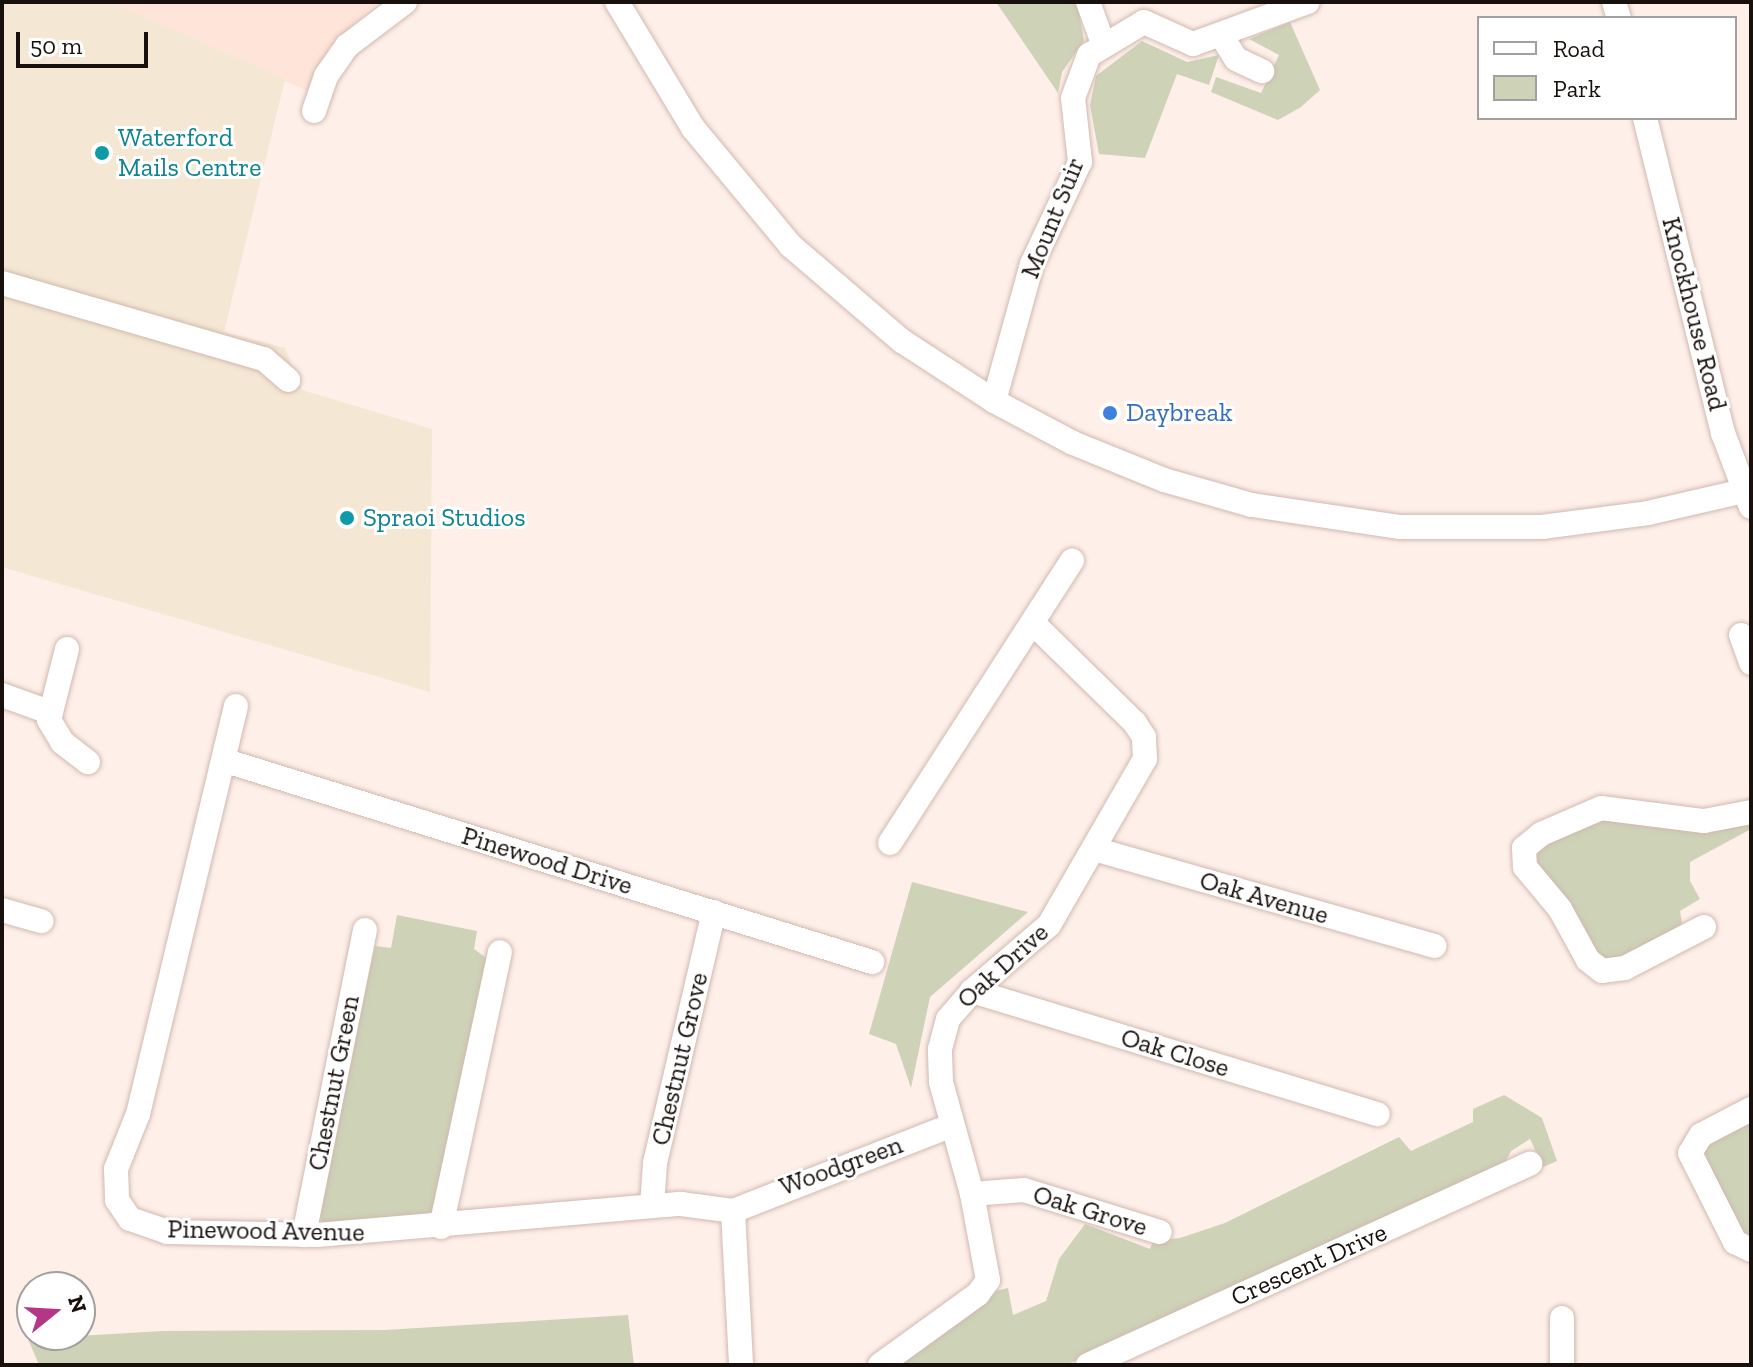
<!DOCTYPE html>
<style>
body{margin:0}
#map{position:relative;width:1753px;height:1367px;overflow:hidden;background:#feefe9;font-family:"Zilla Slab",serif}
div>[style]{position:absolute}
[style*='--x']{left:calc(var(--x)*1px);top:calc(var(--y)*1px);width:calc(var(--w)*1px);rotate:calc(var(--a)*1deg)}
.built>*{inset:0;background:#fee4d9}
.industrial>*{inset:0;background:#f4e7d3}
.green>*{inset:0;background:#ced2b7}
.roads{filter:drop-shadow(0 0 2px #d0b9af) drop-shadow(0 0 2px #d0b9af)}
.minor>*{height:24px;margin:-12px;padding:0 12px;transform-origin:12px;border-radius:12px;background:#fff}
.dots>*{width:22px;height:22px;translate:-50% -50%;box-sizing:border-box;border:4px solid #fff;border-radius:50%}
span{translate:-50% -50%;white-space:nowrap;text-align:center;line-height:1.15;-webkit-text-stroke:6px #fff;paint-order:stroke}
.culture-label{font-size:26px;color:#0d838f}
.left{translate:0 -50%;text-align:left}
.street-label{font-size:26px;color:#18100d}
.shop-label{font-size:26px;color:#366cbe}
.frame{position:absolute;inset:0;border:4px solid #18100d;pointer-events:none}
.legend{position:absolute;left:1477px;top:16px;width:260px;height:104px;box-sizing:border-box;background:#fff;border:2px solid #a39f9e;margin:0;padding:10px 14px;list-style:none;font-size:24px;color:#18100d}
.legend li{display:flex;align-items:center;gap:16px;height:40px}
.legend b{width:40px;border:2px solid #a39f9e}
.north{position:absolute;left:16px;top:1271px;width:80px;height:80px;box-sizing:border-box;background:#fff;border:2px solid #a39f9e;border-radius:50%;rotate:72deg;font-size:22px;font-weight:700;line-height:32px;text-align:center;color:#18100d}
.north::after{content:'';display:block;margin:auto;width:28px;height:36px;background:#b43787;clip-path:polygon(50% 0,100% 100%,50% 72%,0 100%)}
.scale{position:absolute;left:16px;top:32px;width:132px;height:36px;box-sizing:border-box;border:4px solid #18100d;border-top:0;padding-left:10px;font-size:24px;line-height:28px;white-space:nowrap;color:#18100d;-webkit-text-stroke:6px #fff;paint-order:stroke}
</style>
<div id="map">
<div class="built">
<div style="clip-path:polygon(111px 2px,378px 2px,352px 25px,309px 92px)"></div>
</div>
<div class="industrial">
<div style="clip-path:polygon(2px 2px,111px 2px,285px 79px,224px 332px,285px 348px,302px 390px,432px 429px,430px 692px,2px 567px)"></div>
</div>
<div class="green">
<div style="clip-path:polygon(996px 2px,1077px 2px,1084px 41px,1062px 72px,1058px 93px)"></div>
<div style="clip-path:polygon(1290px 22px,1320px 90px,1301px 107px,1278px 120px,1211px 92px,1216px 77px,1261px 93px,1279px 55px,1249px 39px)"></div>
<div style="clip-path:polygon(1142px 41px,1187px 62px,1219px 55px,1209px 85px,1177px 74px,1145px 158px,1099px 154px,1090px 105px,1096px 76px)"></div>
<div style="clip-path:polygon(1595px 815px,1747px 823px,1751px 829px,1690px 862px,1690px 881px,1700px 899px,1680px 911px,1682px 923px,1675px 933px,1617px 963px,1594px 954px,1535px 868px,1531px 854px)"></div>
<div style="clip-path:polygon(912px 882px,1028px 912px,930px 997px,911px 1088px,896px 1044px,869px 1034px)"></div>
<div style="clip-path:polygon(397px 915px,477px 931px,474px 949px,493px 963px,434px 1218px,324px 1226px,317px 1209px,375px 946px,391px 948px)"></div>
<div style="clip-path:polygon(1504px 1095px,1542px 1118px,1557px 1161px,1543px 1167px,1530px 1139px,1511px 1151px,1502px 1169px,1066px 1365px,896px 1365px,996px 1291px,1008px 1288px,1013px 1315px,1046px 1301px,1059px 1259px,1085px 1224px,1150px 1249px,1153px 1241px,1180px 1238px,1225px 1223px,1399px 1137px,1411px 1151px,1473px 1122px,1473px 1109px)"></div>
<div style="clip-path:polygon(1751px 1118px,1751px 1241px,1745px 1240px,1699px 1152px)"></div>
<div style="clip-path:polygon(628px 1315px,634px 1365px,39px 1365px,28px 1339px,162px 1331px,385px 1330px)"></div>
</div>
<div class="roads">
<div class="minor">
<div style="--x:617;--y:2;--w:147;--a:58.9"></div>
<div style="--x:693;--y:128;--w:153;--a:50.3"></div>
<div style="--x:791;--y:246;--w:146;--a:40.6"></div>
<div style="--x:902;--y:341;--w:110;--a:33.1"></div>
<div style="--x:994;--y:401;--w:89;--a:28"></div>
<div style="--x:1073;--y:443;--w:98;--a:22.1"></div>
<div style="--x:1164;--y:480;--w:91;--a:15.9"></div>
<div style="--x:1252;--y:505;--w:150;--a:8.5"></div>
<div style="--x:1400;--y:527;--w:142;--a:0"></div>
<div style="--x:1542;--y:527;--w:107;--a:-7.5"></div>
<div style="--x:1648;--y:513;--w:98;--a:-13"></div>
<div style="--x:1088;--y:2;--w:44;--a:69.9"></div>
<div style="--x:1614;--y:2;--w:17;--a:73"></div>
<div style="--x:1221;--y:35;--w:28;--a:58"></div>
<div style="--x:1236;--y:59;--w:29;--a:25"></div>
<div style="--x:314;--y:111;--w:37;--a:-71"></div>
<div style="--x:326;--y:76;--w:37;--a:-55"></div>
<div style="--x:347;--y:46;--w:73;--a:-37.2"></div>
<div style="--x:1645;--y:118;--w:325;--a:76.1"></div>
<div style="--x:1723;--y:433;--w:79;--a:69.3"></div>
<div style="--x:2;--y:283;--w:273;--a:16.2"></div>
<div style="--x:264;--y:359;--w:32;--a:41"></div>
<div style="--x:994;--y:401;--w:142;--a:-74.5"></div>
<div style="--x:1032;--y:264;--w:113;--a:-64.8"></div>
<div style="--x:1080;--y:162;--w:64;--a:-96.2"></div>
<div style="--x:1073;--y:98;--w:46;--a:-69.6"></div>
<div style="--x:1089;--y:55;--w:64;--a:-31"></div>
<div style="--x:1144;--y:22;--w:54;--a:24.2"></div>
<div style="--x:1193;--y:44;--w:122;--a:-20.1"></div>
<div style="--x:1741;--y:635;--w:30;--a:70"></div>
<div style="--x:67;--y:649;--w:73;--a:104.2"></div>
<div style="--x:49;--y:720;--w:26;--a:59"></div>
<div style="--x:62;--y:742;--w:33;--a:38"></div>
<div style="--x:2;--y:695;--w:50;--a:19.9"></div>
<div style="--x:236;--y:706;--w:420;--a:103.5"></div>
<div style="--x:138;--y:1114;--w:59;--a:111.8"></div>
<div style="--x:116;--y:1169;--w:31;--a:88"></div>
<div style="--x:117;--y:1200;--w:23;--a:56"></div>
<div style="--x:130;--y:1219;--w:39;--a:19"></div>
<div style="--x:167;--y:1232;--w:150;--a:1.1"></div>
<div style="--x:317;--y:1235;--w:365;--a:-4.9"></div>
<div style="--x:681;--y:1204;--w:52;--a:7.7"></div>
<div style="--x:223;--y:760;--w:680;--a:17.29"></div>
<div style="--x:890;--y:843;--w:336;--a:-57.2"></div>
<div style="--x:1094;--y:849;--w:354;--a:15.9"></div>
<div style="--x:2;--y:910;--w:41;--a:15.8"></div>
<div style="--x:1704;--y:927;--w:89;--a:152.6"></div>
<div style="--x:1625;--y:968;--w:23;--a:173"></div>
<div style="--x:1602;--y:971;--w:18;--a:-142"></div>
<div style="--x:1588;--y:960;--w:58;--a:-118.8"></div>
<div style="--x:1560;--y:909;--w:55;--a:-129.8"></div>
<div style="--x:1525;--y:867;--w:19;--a:-93"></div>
<div style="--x:1524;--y:848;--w:22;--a:-39"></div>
<div style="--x:1541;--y:834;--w:65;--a:-23.4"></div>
<div style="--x:1601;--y:808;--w:104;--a:7.2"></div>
<div style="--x:1704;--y:821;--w:48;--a:-10.8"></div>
<div style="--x:972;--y:991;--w:424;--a:16.9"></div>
<div style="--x:1751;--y:1109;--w:56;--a:152.5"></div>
<div style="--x:1701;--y:1135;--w:21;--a:121"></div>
<div style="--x:1690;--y:1153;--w:100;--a:63.2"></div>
<div style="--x:1735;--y:1242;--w:18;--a:27"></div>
<div style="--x:972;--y:1194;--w:52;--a:-4.4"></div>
<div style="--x:1024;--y:1190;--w:142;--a:17.2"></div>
<div style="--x:652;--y:1206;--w:43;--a:-86"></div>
<div style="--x:655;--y:1163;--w:258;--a:-76.8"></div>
<div style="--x:733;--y:1211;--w:235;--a:-21.4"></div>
<div style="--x:733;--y:1211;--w:154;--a:87"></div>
<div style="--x:441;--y:1227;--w:281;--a:-77.9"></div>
<div style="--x:304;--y:1235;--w:311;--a:-78.7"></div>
<div style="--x:880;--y:1365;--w:121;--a:-35.9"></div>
<div style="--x:978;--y:1294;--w:17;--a:-54"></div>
<div style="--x:988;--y:1280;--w:87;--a:-100.5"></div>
<div style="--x:972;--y:1194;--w:116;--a:-105.5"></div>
<div style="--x:941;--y:1082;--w:33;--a:-92"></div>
<div style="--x:940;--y:1049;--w:31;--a:-75"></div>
<div style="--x:948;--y:1019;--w:37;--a:-49"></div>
<div style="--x:972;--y:991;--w:101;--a:-40.6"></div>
<div style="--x:1049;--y:925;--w:192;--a:-60"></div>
<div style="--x:1145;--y:759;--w:22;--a:-93"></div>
<div style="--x:1144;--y:737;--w:17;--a:-123"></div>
<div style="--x:1135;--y:723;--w:141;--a:-135.6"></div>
<div style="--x:1088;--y:1365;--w:486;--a:-24.5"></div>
<div style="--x:1562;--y:1365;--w:47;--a:-90"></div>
</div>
</div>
<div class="dots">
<div style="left:102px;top:153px;background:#0f9aa8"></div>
<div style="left:1110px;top:413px;background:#3f7fe0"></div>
<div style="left:347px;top:518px;background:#0f9aa8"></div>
</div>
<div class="culture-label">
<span class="left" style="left:118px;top:153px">Waterford<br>Mails Centre</span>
<span class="left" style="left:363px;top:518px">Spraoi Studios</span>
</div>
<div class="street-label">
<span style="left:1053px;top:218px;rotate:-68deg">Mount Suir</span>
<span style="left:1694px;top:314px;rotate:76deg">Knockhouse Road</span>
<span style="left:547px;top:861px;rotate:17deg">Pinewood Drive</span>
<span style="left:1264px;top:898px;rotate:16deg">Oak Avenue</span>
<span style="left:1003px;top:966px;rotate:-42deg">Oak Drive</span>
<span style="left:1175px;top:1053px;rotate:17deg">Oak Close</span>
<span style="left:680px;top:1059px;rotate:-77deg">Chestnut Grove</span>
<span style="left:334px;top:1083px;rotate:-79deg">Chestnut Green</span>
<span style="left:841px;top:1166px;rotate:-20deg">Woodgreen</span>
<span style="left:1090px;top:1211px;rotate:17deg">Oak Grove</span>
<span style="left:266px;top:1231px;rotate:1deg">Pinewood Avenue</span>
<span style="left:1309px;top:1265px;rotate:-24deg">Crescent Drive</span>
</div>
<div class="shop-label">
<span class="left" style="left:1126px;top:413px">Daybreak</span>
</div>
<div class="frame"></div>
<ul class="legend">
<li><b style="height:10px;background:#fff"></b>Road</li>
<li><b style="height:22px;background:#ced2b7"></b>Park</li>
</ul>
<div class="north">N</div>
<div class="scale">50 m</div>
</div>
